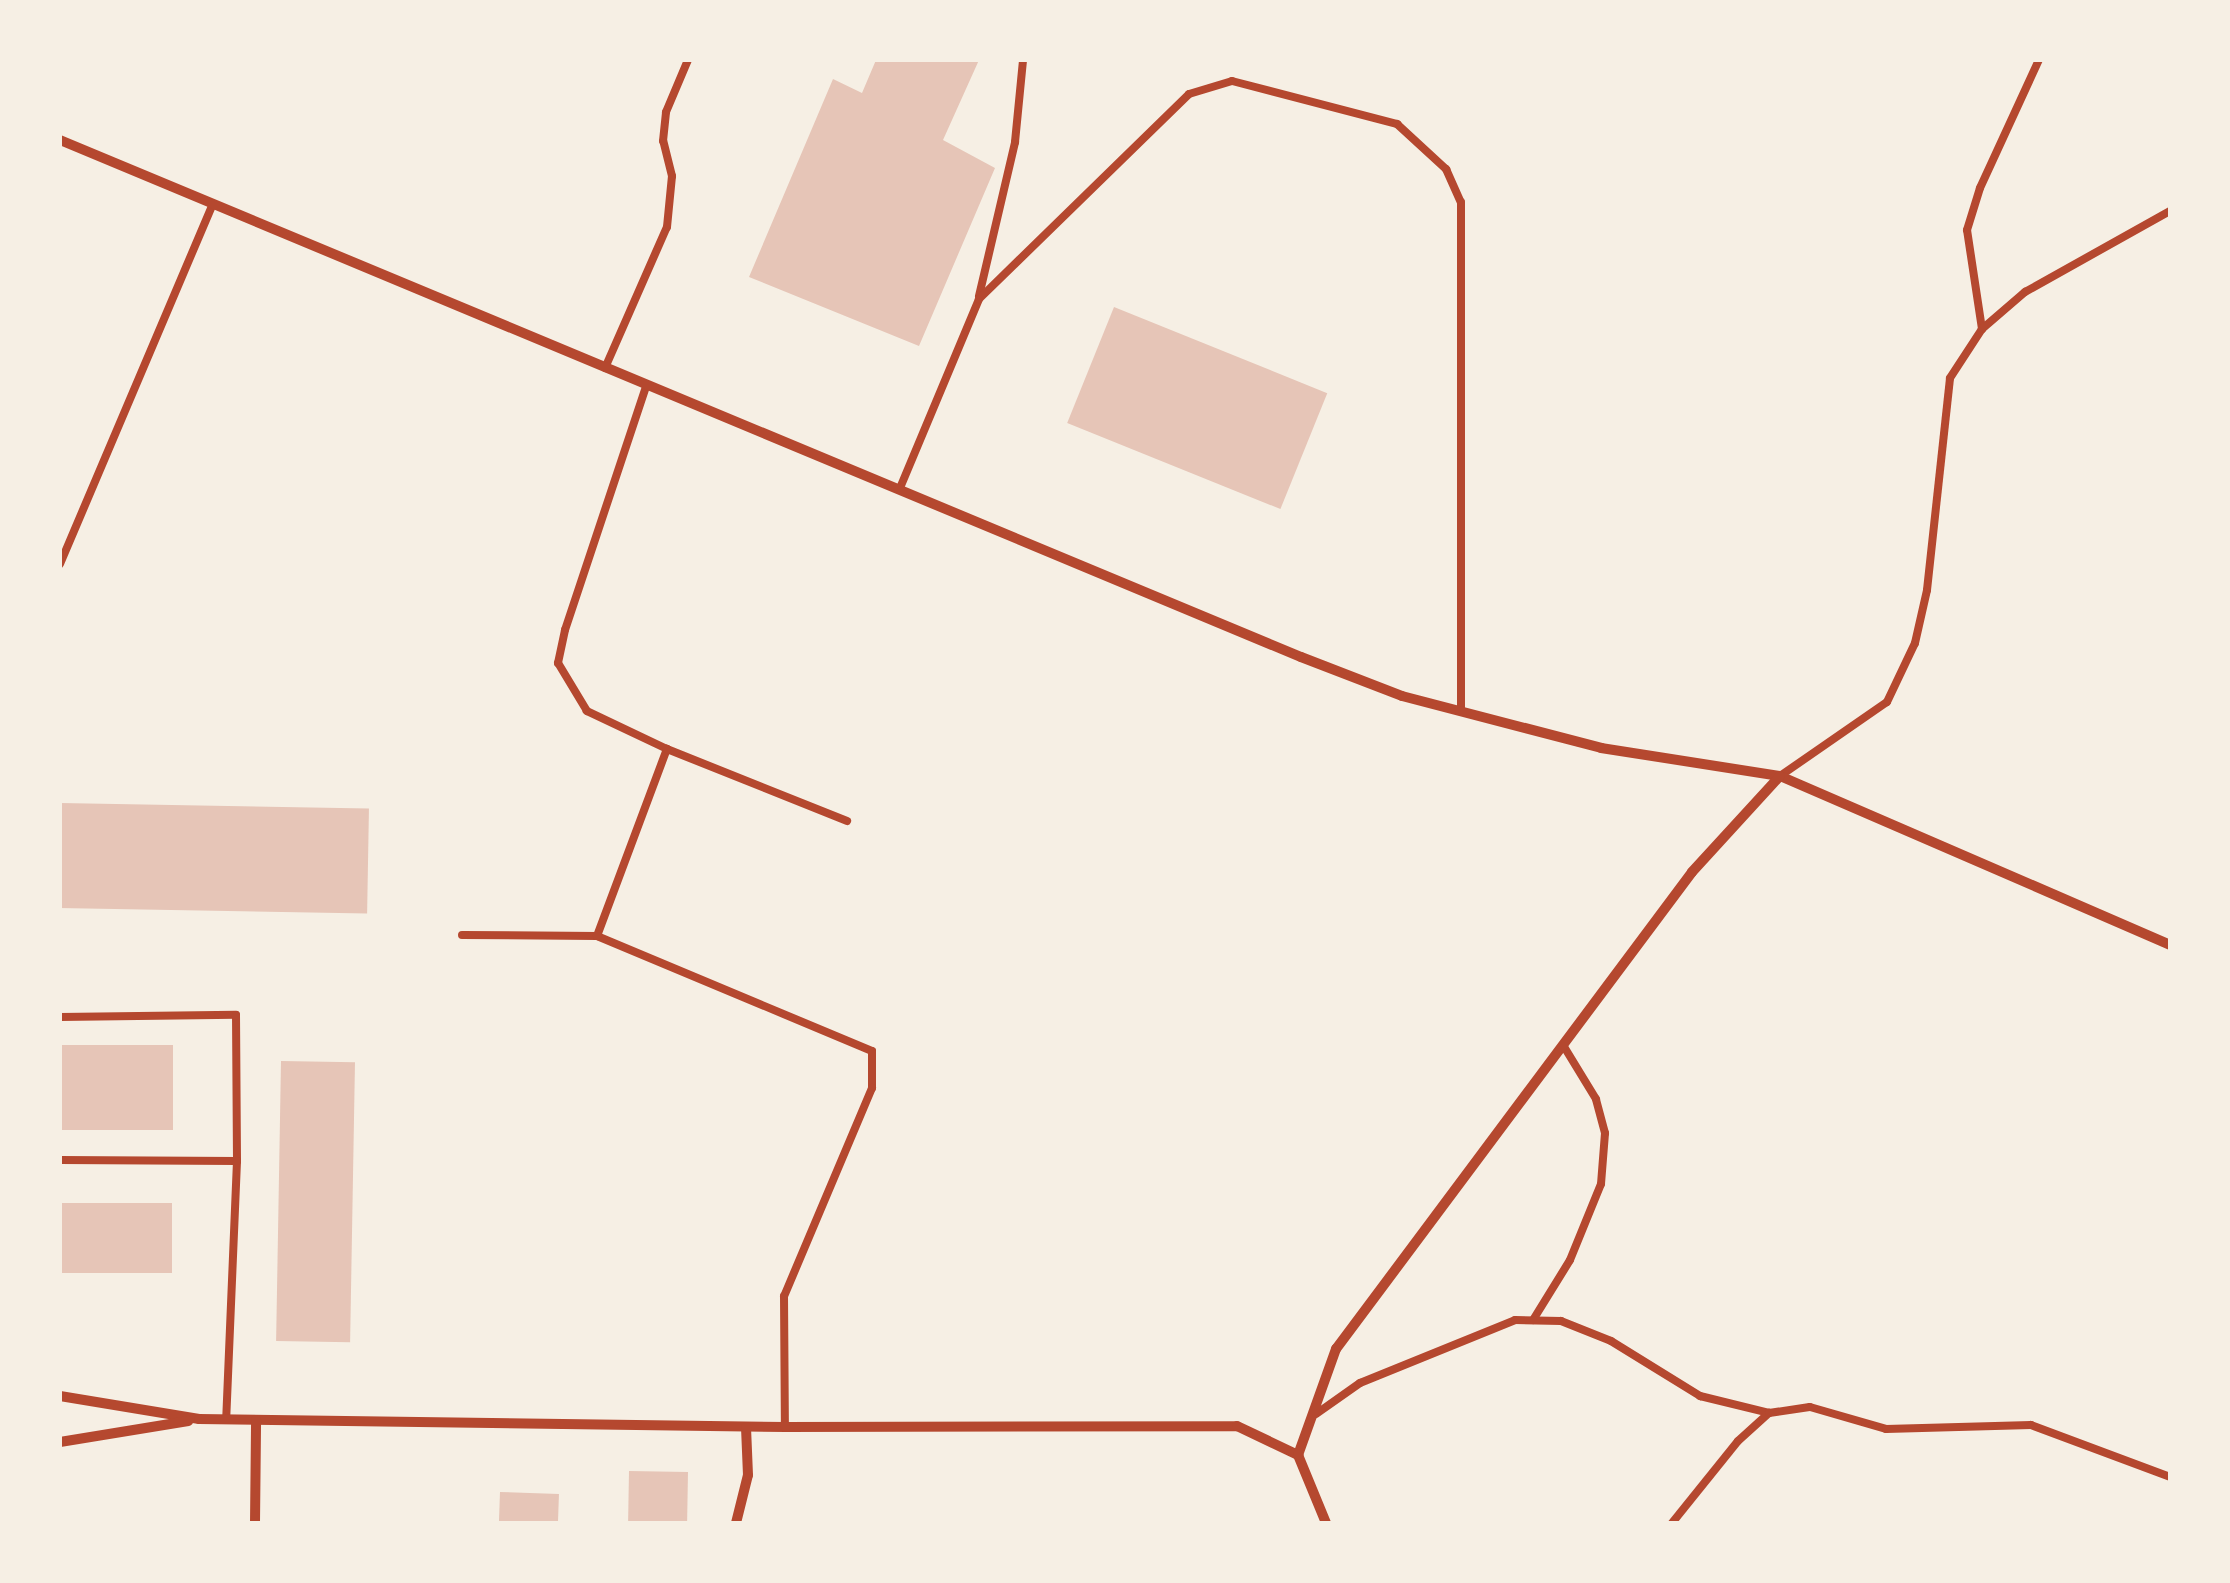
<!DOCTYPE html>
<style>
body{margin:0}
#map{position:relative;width:2230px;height:1583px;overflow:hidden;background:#f6efe4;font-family:"Public Sans",sans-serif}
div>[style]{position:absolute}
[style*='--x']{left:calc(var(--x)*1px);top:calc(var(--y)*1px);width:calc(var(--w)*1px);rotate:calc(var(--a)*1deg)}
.building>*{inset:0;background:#e6c5b7;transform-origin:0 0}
.service>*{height:8px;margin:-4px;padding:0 4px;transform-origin:4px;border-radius:4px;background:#b5482f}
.minor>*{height:10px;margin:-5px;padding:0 5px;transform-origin:5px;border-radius:5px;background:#b5482f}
span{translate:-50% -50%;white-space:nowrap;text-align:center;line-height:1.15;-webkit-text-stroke:10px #f6efe4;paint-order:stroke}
.frame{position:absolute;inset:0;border:62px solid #f6efe4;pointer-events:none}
</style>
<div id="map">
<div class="building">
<div style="clip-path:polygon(876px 60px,979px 60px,943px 140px,995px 168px,919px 346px,749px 277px,833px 79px,862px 93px)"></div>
<div style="left:1114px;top:307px;width:230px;height:125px;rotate:22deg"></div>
<div style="left:60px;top:803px;width:309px;height:105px;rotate:1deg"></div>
<div style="left:60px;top:1045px;width:113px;height:85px"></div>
<div style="left:281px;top:1061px;width:74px;height:280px;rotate:1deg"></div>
<div style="left:60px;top:1203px;width:112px;height:70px"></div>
<div style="left:629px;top:1471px;width:59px;height:52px;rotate:1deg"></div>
<div style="left:500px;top:1492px;width:59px;height:31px;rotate:2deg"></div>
</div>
<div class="service">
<div style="--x:979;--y:296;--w:158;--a:-76.8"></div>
<div style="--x:1015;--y:142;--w:82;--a:-84.4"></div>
<div style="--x:1982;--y:329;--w:100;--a:-98.6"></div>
<div style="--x:1967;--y:230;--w:44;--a:-72.8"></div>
<div style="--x:1980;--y:188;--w:141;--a:-65.3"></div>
<div style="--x:605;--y:368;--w:154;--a:-66.3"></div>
<div style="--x:667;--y:227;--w:51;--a:-84.4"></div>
<div style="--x:672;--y:176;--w:36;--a:-104"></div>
<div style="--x:663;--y:141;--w:29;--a:-84"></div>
<div style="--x:666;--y:112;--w:56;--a:-67.1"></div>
<div style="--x:900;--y:488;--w:205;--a:-67.3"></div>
<div style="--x:979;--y:299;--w:293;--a:-44.3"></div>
<div style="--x:1189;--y:94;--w:45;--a:-16.8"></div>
<div style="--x:1232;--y:81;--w:171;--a:14.6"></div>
<div style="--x:1397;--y:124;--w:67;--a:42.6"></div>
<div style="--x:1446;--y:169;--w:36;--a:66"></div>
<div style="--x:1461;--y:202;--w:509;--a:90"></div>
<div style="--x:60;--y:564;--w:391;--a:-67"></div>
<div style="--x:667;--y:749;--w:194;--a:21.8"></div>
<div style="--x:1780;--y:776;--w:130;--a:-34.7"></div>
<div style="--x:1887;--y:702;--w:65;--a:-64.6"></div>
<div style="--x:1915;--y:643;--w:54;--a:-77.2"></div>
<div style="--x:1927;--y:590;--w:213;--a:-83.8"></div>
<div style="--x:1950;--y:378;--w:59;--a:-56.9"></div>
<div style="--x:1982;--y:329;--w:57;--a:-40.7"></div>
<div style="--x:2025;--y:292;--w:166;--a:-29.2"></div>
<div style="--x:462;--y:935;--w:135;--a:0.4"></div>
<div style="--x:597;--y:936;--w:298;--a:22.7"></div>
<div style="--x:872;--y:1051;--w:37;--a:90"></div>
<div style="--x:872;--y:1088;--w:226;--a:112.9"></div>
<div style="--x:784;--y:1296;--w:131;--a:89.6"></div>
<div style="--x:597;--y:936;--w:200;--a:-69.5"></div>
<div style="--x:667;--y:749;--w:89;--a:-154.6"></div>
<div style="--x:587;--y:711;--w:56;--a:-121.1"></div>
<div style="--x:558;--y:663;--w:34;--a:-78"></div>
<div style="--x:565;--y:630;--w:257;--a:-71.6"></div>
<div style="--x:60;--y:1017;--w:176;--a:-0.7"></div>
<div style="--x:236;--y:1015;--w:146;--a:89.6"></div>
<div style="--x:237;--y:1161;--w:258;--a:92.4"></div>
<div style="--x:60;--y:1160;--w:177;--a:0.3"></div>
<div style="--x:1533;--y:1320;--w:70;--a:-58.3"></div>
<div style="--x:1570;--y:1260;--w:82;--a:-67.8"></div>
<div style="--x:1601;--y:1184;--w:51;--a:-85.5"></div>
<div style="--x:1605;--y:1133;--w:35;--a:-105"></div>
<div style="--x:1596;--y:1099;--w:63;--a:-121.4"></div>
<div style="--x:1316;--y:1414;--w:54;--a:-35.2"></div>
<div style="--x:1360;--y:1383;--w:167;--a:-22.1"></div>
<div style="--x:1515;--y:1320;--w:46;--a:1.2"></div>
<div style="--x:1561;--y:1321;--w:54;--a:21.8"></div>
<div style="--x:1611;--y:1341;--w:105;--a:31.7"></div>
<div style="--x:1700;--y:1396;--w:71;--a:13.8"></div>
<div style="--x:1672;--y:1523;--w:105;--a:-51.2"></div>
<div style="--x:1738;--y:1441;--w:42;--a:-42.1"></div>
<div style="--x:1769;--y:1413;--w:41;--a:-8.3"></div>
<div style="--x:1810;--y:1407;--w:79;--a:16.1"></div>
<div style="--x:1886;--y:1429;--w:145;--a:-1.6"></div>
<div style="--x:2031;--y:1425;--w:148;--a:20.5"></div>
</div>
<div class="minor">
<div style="--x:60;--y:140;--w:1344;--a:22.62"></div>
<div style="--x:1301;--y:657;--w:108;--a:21.1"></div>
<div style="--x:1402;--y:696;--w:206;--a:14.6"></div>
<div style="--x:1601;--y:748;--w:181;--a:8.9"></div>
<div style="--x:1780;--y:776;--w:425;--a:23.4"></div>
<div style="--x:60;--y:1396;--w:141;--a:9.4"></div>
<div style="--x:199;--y:1419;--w:586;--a:0.78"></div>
<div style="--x:785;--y:1427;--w:452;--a:-0.1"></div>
<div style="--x:1237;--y:1426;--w:68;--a:25.4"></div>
<div style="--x:1298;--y:1455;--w:74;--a:67.6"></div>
<div style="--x:60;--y:1442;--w:130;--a:-9.3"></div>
<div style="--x:1298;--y:1455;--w:113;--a:-70.3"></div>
<div style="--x:1336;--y:1349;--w:595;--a:-53.26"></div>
<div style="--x:1692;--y:872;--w:130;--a:-47.5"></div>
<div style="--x:255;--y:1523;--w:103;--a:-89.4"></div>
<div style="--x:736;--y:1523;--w:49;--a:-76"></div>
<div style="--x:748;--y:1475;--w:48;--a:-92.4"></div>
</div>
<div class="frame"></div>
</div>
